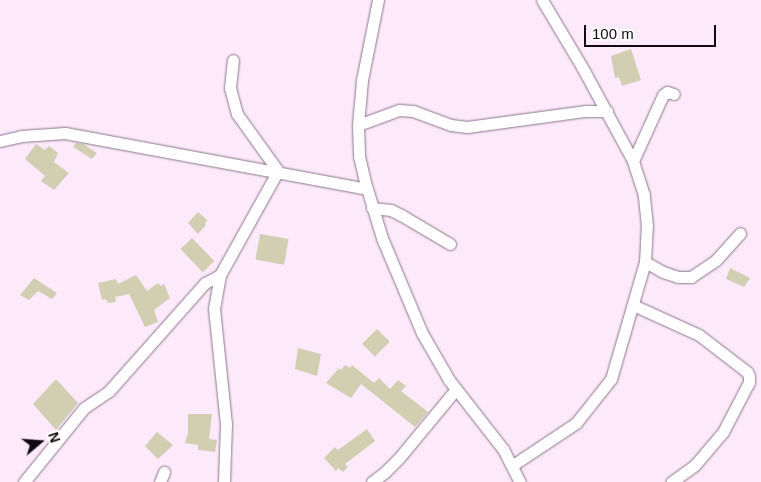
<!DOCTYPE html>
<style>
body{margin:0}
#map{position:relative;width:761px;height:482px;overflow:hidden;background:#fceafb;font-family:Arial,sans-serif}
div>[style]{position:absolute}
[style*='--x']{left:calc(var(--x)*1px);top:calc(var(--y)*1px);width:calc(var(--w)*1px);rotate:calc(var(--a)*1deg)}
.building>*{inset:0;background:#d1ceb2;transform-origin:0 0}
.roads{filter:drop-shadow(0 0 1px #8b768a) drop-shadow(0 0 1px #8b768a)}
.minor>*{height:11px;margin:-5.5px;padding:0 5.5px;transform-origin:5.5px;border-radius:5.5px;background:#fff}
span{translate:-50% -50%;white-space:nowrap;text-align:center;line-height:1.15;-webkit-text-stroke:4px #fefefe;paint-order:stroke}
.north{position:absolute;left:15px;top:417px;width:50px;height:50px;-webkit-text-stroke:4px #fefefe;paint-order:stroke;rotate:72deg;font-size:14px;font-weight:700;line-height:20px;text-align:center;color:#120a11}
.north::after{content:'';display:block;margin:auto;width:18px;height:22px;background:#120a11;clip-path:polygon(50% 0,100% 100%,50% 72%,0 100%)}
.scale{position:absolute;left:584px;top:25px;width:132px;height:22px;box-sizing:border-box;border:2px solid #120a11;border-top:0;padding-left:6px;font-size:15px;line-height:18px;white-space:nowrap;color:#120a11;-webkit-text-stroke:4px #fefefe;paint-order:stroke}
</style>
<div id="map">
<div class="building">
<div style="clip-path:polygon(631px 49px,641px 80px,622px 86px,619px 77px,615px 78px,611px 56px)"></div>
<div style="clip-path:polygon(76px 143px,83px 144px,97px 153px,92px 159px,73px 147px)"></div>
<div style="clip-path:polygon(36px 144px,45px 150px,49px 146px,58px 153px,54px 162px,69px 173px,54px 190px,41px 181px,45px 176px,25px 159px)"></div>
<div style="clip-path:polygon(198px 212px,207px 220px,205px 224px,206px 225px,198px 234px,188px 223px)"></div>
<div style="left:260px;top:234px;width:29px;height:26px;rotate:10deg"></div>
<div style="left:192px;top:238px;width:32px;height:16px;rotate:46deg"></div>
<div style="clip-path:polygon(730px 268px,750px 278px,744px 287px,726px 279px)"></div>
<div style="clip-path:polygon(136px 275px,147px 291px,158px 283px,161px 286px,164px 284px,170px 298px,154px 310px,158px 322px,145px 327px,129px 294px,115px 297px,116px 302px,108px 303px,106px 299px,102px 300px,98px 283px,116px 279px,118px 284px)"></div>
<div style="clip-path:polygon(34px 278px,57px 293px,52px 299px,38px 291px,29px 300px,20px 295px)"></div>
<div style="left:377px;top:329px;width:18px;height:21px;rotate:45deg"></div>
<div style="clip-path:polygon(298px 348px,321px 354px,317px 376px,295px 369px)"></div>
<div style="clip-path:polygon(345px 365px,350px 368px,352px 365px,374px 383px,379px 378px,390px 389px,398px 380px,406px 386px,401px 391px,428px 412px,415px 427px,361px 384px,351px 398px,326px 383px,339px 368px,341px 370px)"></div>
<div style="clip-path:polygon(56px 379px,78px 403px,56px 430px,33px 404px)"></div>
<div style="clip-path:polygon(188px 414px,212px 414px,209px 439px,217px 440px,215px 452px,198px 450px,198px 445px,185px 443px,188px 433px)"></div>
<div style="clip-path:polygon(367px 429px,375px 441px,345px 464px,348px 467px,343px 472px,338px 468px,336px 471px,324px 458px,335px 447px,338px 450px)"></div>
<div style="clip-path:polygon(157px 432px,173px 445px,158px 459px,145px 446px)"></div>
</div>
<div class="roads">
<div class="minor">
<div style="--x:378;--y:0;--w:82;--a:101.3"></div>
<div style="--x:362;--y:80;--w:45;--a:95.1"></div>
<div style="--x:358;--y:125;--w:31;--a:88"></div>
<div style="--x:359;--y:156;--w:27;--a:77"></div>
<div style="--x:365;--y:182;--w:59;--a:73.1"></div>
<div style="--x:382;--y:238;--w:103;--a:67.2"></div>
<div style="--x:422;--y:333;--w:54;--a:60.1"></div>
<div style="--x:449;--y:380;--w:88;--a:52"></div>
<div style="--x:503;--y:449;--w:37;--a:63"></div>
<div style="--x:358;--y:125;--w:44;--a:-20.1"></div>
<div style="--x:399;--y:110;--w:14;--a:4"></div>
<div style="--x:413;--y:111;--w:40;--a:20.2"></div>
<div style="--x:451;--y:125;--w:16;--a:7"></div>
<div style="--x:467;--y:127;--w:120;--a:-7.7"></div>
<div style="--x:586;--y:111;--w:21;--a:0"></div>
<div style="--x:0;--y:141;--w:22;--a:-13"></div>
<div style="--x:21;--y:136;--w:44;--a:-3.9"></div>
<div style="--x:65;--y:133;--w:307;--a:10.5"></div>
<div style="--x:633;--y:161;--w:72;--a:-65.6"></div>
<div style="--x:663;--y:95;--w:5;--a:-37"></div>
<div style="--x:667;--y:92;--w:7;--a:16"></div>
<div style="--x:372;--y:208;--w:19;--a:6"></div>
<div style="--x:391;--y:210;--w:11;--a:27"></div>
<div style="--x:401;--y:215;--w:57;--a:30.6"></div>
<div style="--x:645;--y:262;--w:21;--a:29"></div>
<div style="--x:663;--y:272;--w:16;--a:18"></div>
<div style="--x:678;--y:277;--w:13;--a:0"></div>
<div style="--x:691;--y:277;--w:30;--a:-34"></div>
<div style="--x:716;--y:260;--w:36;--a:-48"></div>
<div style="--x:220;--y:275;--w:34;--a:100"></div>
<div style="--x:214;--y:308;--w:117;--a:84.1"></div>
<div style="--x:226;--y:424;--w:58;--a:92"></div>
<div style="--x:633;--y:305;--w:72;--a:24.4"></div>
<div style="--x:699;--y:335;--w:61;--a:37.6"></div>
<div style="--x:747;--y:372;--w:4;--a:63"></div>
<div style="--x:749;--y:376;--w:6;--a:90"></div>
<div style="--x:749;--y:382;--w:56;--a:117.5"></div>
<div style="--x:723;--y:432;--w:43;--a:130.3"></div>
<div style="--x:695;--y:465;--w:29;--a:144"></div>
<div style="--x:513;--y:465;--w:76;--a:-33.7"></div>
<div style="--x:576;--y:423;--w:56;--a:-51.5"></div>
<div style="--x:611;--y:379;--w:122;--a:-73.8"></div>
<div style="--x:645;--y:262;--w:36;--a:-87"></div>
<div style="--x:647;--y:226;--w:31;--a:-96"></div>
<div style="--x:644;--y:195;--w:36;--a:-108"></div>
<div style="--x:633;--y:161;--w:107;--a:-118.5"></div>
<div style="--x:582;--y:67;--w:78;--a:-120.8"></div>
<div style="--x:24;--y:482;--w:95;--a:-51"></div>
<div style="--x:84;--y:408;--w:30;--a:-34"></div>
<div style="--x:109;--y:391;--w:144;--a:-48.4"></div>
<div style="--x:205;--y:283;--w:17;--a:-28"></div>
<div style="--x:220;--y:275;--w:119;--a:-60.9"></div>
<div style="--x:278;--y:171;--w:70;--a:-125.7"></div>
<div style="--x:237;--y:114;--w:27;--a:-105"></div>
<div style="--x:230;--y:88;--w:28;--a:-84"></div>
<div style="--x:160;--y:482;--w:11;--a:-68"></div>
<div style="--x:372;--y:482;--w:15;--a:-37"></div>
<div style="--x:384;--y:473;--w:21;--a:-45"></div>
<div style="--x:399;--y:458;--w:89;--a:-50.4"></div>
</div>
</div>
<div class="north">N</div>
<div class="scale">100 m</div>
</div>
